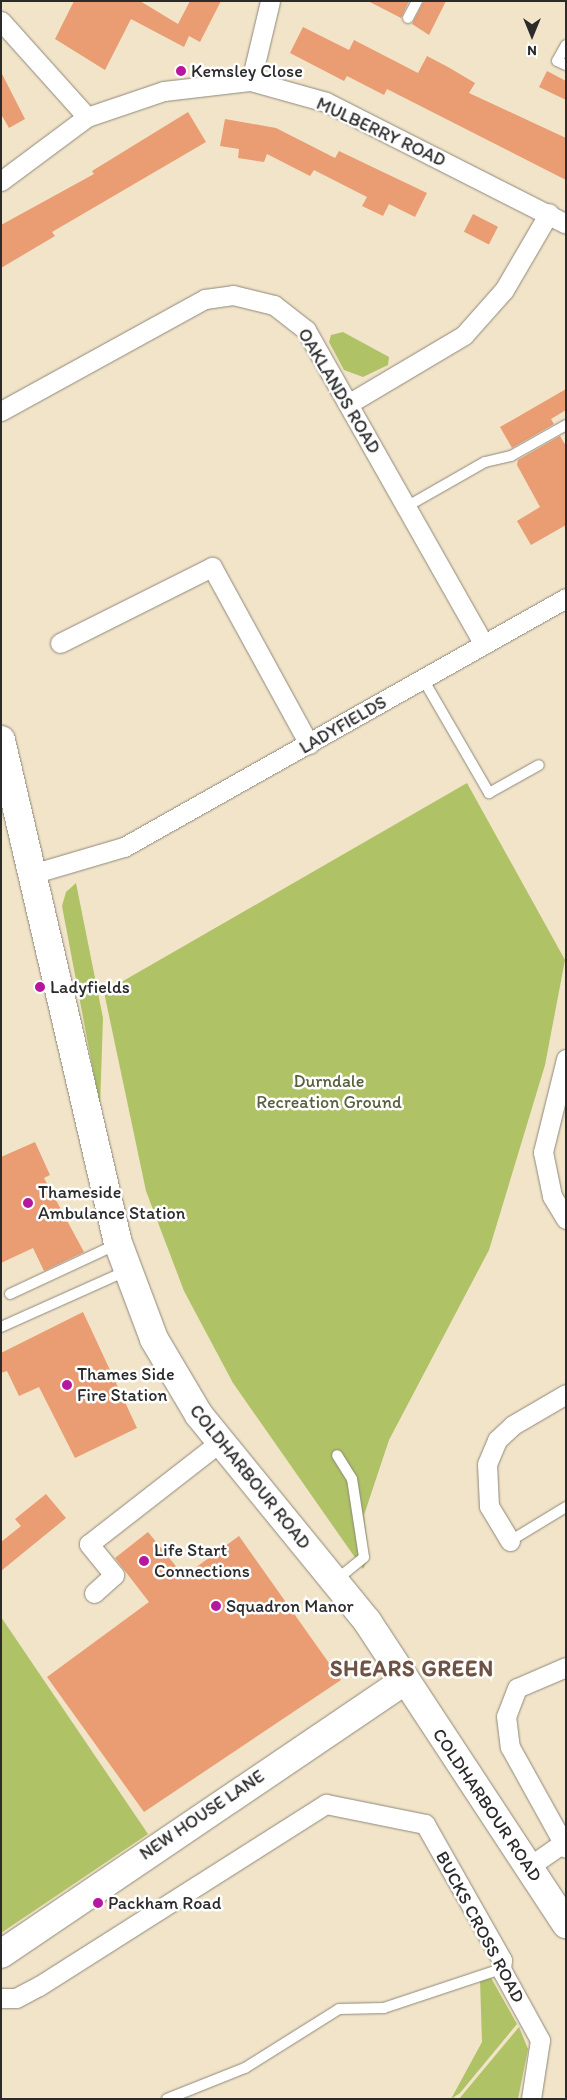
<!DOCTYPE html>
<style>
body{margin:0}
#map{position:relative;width:567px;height:2100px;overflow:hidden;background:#f2e4c9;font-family:Itim,sans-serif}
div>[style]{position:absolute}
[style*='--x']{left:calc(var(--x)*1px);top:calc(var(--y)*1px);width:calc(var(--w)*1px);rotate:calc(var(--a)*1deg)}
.green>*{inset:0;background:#afc265}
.building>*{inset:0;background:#ea9c72;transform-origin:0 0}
.roads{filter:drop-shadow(0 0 1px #8e887a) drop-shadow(0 0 1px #8e887a)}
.lane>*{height:10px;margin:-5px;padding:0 5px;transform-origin:5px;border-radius:5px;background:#fff}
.street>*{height:19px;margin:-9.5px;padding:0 9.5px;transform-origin:9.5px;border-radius:9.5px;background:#fff}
.secondary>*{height:28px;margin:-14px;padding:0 14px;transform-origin:14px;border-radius:14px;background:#fff}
.dots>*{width:14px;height:14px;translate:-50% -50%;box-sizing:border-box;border:2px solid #fff;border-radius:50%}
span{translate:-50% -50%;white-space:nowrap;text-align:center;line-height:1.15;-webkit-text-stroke:5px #fff;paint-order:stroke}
.poi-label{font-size:18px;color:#2b2b2b}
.left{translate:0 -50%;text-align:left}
.street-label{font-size:18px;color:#2b2b2b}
.park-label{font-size:18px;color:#59603f}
.district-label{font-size:22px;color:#6e5344;font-weight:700;letter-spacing:1px}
.frame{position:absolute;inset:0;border:2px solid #2b2b2b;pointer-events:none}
.north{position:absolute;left:507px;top:10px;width:50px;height:50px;-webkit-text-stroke:4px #fff;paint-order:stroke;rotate:180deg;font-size:14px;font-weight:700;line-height:20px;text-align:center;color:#2b2b2b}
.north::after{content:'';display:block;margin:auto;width:18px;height:22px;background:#2b2b2b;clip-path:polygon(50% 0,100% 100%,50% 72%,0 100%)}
</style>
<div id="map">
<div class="green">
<div style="clip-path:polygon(343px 332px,389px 357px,388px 365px,363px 377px,344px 370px,329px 342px,331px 335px)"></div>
<div style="clip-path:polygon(467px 783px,565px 960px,545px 1065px,489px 1250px,389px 1440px,364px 1515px,369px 1558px,363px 1569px,233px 1383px,184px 1291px,146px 1191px,104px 992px)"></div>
<div style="clip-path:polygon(76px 883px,103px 1018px,100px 1107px,62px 906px,66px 892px)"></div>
<div style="clip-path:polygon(1px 1617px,148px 1834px,1px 1933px)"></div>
<div style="clip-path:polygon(490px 1976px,517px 2024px,460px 2093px,451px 2099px,482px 2042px,480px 1980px)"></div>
<div style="clip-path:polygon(519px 2027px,528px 2049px,518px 2099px,459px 2099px)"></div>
</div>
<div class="building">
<div style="clip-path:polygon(74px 1px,140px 1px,178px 24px,190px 1px,221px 1px,200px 42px,189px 36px,184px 47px,131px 19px,105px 70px,55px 39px)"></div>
<div style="clip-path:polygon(368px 1px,409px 1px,401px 18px)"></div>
<div style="clip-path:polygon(424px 1px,446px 1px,429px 35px,412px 24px)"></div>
<div style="clip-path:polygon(303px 27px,349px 50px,354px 40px,418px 73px,427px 56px,448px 67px,475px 83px,469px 93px,566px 138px,566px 180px,387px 89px,384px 95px,347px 76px,344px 81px,290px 53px)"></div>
<div style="clip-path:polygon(547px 71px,566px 81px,566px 100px,539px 87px)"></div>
<div style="clip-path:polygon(1px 72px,25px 119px,9px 128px,1px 114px)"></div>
<div style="clip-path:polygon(188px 112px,206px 142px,52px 232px,55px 236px,1px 268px,1px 225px,94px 174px,92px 171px)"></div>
<div style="clip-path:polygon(225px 119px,276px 128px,335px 158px,339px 151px,427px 193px,415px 217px,389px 204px,383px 216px,362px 206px,367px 197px,314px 170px,310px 176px,267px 154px,264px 162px,238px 158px,239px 149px,220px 146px)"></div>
<div style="left:473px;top:214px;width:28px;height:20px;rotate:27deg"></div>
<div style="clip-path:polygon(566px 389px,566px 410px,551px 419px,554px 424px,512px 448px,500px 427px)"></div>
<div style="clip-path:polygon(560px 436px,566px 446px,566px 525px,531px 545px,517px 521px,540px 507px,517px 465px,518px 460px)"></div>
<div style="clip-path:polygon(35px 1142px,50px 1175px,44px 1178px,84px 1252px,44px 1271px,33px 1248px,1px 1263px,1px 1157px)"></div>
<div style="clip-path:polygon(83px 1312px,137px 1428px,75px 1458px,39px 1387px,19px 1396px,7px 1371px,1px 1373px,1px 1353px)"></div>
<div style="clip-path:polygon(46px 1494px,66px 1518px,1px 1571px,1px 1542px,21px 1526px,15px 1519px)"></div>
<div style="clip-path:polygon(148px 1532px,184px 1576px,239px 1536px,341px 1680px,144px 1812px,47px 1677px,149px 1602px,115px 1558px)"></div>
</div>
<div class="roads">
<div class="lane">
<div style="--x:408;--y:18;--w:19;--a:-62"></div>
<div style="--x:566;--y:45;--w:18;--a:119"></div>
<div style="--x:557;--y:61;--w:10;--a:24"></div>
<div style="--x:406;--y:507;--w:91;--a:-29.7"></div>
<div style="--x:485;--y:462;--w:27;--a:-13"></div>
<div style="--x:511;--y:456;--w:63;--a:-29.4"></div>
<div style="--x:423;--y:679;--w:132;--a:59.9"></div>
<div style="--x:489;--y:793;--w:57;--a:-29.2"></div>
<div style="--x:10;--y:1294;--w:118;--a:-25"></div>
<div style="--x:1;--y:1327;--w:137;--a:-24.1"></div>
<div style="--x:510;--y:1541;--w:66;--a:-31.3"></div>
<div style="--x:336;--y:1580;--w:36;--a:-39"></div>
<div style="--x:364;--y:1557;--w:79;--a:-98.7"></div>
<div style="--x:352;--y:1479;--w:28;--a:-122"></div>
<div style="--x:167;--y:2099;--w:84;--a:-21.7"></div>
<div style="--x:245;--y:2068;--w:111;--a:-32.1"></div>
<div style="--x:339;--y:2009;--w:45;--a:-1.3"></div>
<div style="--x:384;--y:2008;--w:123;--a:-18.4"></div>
</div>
<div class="street">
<div style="--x:1;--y:21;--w:129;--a:48.1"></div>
<div style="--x:251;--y:81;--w:82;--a:-76.6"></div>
<div style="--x:1;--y:181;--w:107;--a:-36.7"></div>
<div style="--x:87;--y:117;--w:81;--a:-18.7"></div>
<div style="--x:164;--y:91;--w:88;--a:-6.6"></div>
<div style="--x:251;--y:81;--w:78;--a:15.6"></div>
<div style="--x:326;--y:102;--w:269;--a:26.9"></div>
<div style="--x:348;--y:404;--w:135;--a:-30.7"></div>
<div style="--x:464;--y:335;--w:60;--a:-48.4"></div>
<div style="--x:504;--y:290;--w:89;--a:-59.7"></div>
<div style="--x:1;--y:411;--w:233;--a:-28.8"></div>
<div style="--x:205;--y:299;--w:28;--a:-8"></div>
<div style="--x:233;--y:295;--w:42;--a:13.7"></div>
<div style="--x:274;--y:305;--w:41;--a:38"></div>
<div style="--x:306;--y:330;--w:361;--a:60.5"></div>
<div style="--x:60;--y:643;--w:170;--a:-26.6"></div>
<div style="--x:212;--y:567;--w:202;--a:61.3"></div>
<div style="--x:32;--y:874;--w:96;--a:-16.4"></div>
<div style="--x:124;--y:847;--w:507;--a:-29.39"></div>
<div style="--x:566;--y:1059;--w:96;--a:103.9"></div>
<div style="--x:543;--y:1152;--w:45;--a:78.4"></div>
<div style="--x:552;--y:1196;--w:27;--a:59"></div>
<div style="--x:510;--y:1541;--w:41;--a:-121"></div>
<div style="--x:489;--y:1506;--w:42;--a:-92.7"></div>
<div style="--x:487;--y:1464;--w:26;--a:-67"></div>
<div style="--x:497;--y:1440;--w:22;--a:-43"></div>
<div style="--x:513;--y:1425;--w:61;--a:-30.3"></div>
<div style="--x:94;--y:1593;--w:27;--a:-42"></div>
<div style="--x:114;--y:1575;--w:40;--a:-129"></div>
<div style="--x:89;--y:1544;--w:166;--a:-37.9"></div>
<div style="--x:566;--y:1667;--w:53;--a:156.8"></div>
<div style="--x:517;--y:1688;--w:30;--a:111"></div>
<div style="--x:506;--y:1716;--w:31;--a:83"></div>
<div style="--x:510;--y:1747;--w:115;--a:61"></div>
<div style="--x:530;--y:1866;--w:40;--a:-34.9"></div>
<div style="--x:1;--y:1998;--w:15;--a:0"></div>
<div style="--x:16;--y:1998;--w:26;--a:-28"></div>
<div style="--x:39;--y:1986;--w:340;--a:-32.4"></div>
<div style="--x:326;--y:1804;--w:101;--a:11.4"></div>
<div style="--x:425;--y:1824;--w:156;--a:60.5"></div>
<div style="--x:502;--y:1960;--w:9;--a:96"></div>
<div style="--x:501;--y:1969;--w:81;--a:61.2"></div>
<div style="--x:540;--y:2040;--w:60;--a:98.7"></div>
</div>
<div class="secondary">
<div style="--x:1;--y:740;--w:516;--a:76.91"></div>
<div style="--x:118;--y:1243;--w:103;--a:69.4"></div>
<div style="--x:154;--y:1339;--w:88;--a:59.4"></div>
<div style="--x:199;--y:1415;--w:266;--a:50.8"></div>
<div style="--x:367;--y:1621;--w:363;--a:56.7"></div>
<div style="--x:1;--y:1954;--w:488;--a:-34.1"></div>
</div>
</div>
<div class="dots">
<div style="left:181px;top:71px;background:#b5179e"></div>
<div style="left:40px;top:987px;background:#b5179e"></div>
<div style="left:28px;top:1203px;background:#b5179e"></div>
<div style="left:67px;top:1385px;background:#b5179e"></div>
<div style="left:144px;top:1561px;background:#b5179e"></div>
<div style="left:216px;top:1606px;background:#b5179e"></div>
<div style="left:98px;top:1903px;background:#b5179e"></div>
</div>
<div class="poi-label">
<span class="left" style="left:191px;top:71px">Kemsley Close</span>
<span class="left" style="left:50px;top:987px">Ladyfields</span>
<span class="left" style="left:38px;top:1203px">Thameside<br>Ambulance Station</span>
<span class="left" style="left:77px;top:1385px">Thames Side<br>Fire Station</span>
<span class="left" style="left:154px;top:1561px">Life Start<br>Connections</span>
<span class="left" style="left:226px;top:1606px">Squadron Manor</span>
<span class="left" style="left:108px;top:1903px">Packham Road</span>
</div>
<div class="street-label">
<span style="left:381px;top:132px;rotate:25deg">MULBERRY ROAD</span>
<span style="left:339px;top:391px;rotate:59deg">OAKLANDS ROAD</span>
<span style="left:343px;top:725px;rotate:-30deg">LADYFIELDS</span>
<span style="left:250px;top:1477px;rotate:51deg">COLDHARBOUR ROAD</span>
<span style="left:487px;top:1805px;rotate:56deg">COLDHARBOUR ROAD</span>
<span style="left:202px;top:1815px;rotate:-34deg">NEW HOUSE LANE</span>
<span style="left:480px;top:1927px;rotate:62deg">BUCKS CROSS ROAD</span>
</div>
<div class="park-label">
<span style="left:329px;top:1092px">Durndale<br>Recreation Ground</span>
</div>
<div class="district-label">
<span style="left:412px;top:1669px">SHEARS GREEN</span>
</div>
<div class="frame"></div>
<div class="north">N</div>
</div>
